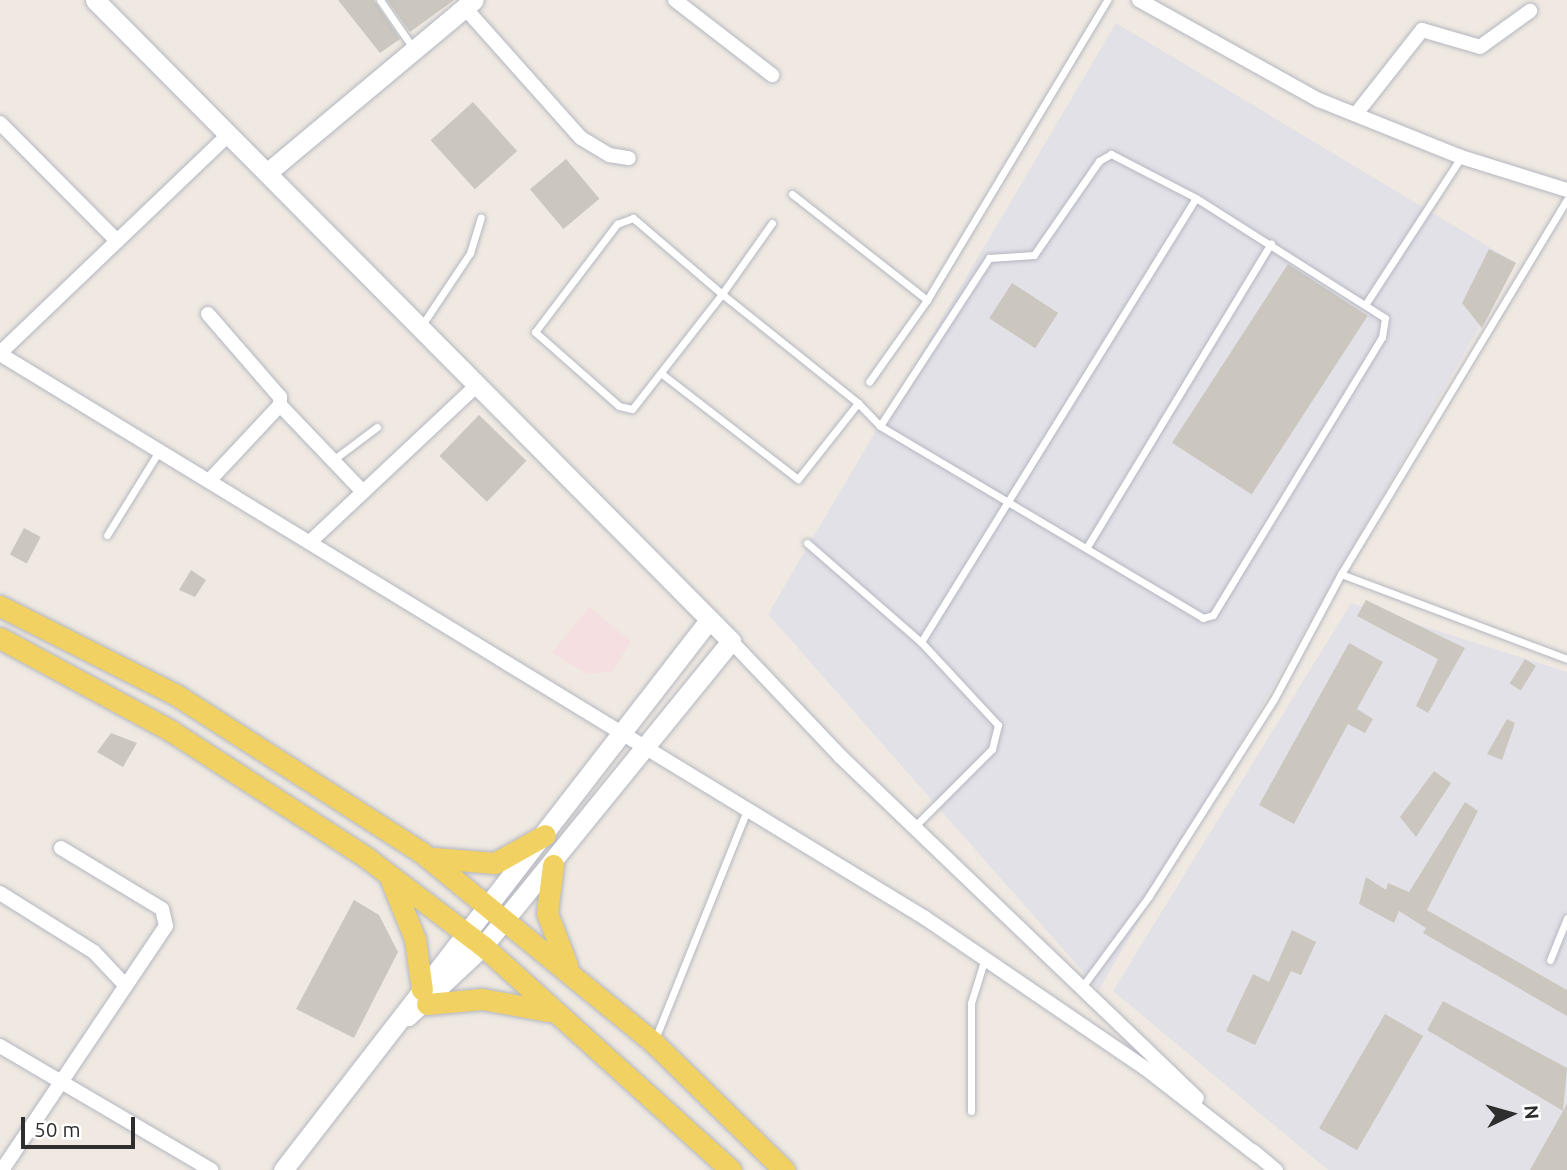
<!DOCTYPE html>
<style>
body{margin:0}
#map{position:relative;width:1567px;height:1170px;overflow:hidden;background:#efe9e1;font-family:Ubuntu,sans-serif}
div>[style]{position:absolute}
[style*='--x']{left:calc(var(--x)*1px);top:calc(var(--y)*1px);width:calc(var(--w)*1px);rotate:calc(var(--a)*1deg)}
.industrial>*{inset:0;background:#e3e1e8}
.medical>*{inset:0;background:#f5dfe0}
.building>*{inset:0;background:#cbc7bf;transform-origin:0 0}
.roads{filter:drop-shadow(0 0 2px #b4b7c1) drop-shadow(0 0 2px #b4b7c1)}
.lane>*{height:7px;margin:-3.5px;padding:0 3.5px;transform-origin:3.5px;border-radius:3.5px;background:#fff}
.street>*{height:14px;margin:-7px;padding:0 7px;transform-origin:7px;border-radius:7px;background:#fff}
.secondary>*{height:19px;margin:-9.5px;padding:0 9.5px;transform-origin:9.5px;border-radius:9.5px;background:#fff}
.primary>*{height:21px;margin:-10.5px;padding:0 10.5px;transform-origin:10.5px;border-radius:10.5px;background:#f2d163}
span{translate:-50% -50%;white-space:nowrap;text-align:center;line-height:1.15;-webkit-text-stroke:6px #fff;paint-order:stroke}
.north{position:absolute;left:1476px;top:1079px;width:70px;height:70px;-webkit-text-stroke:5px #fff;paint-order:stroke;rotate:85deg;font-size:19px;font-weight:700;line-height:28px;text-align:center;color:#2e2e2e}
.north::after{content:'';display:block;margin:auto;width:24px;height:32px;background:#2e2e2e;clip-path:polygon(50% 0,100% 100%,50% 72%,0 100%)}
.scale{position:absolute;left:21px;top:1117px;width:114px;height:32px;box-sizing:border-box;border:4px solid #2e2e2e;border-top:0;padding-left:9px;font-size:21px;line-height:24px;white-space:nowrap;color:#2e2e2e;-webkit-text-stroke:5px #fff;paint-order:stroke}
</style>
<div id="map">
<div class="industrial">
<div style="clip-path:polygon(1116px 23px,1516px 263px,1099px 990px,768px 614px)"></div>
<div style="clip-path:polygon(1351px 603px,1567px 672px,1567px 1170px,1328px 1170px,1113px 991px)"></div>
</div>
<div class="medical">
<div style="clip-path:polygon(589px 607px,631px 641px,612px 671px,588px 674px,552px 653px)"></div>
</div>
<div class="building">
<div style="clip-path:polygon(338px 0,374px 0,400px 39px,380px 53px)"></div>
<div style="clip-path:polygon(387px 0,454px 0,410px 32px)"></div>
<div style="left:473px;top:102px;width:66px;height:57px;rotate:48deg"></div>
<div style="left:566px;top:159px;width:52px;height:47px;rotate:50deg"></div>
<div style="clip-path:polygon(1489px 249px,1516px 263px,1482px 328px,1462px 303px)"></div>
<div style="left:1288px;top:264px;width:95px;height:213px;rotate:33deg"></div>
<div style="left:1012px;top:283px;width:55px;height:42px;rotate:33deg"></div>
<div style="left:479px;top:415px;width:66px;height:57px;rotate:44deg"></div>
<div style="left:24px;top:528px;width:19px;height:30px;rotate:28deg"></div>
<div style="clip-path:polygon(191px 570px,206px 580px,195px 597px,179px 590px)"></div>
<div style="clip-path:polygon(1366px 600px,1465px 648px,1428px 713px,1416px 706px,1438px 659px,1357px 616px)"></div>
<div style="clip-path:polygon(1349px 643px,1383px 662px,1357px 709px,1373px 719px,1365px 733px,1348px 724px,1294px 824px,1259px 805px)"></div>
<div style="left:1525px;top:659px;width:13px;height:29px;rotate:32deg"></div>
<div style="clip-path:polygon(1507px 719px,1515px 723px,1502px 760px,1487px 754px)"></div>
<div style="clip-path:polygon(111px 733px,137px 743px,123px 767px,97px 752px)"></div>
<div style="clip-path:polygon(1434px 771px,1451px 783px,1416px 837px,1400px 817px)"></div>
<div style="clip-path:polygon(1465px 802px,1478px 811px,1427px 910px,1567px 990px,1567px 1016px,1423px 933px,1426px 928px,1399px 911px,1394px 923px,1359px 904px,1366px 877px,1386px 890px,1388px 883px,1409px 892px)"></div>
<div style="clip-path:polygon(354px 900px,379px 915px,398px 952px,354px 1038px,296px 1009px)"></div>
<div style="clip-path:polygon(1292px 930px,1316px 942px,1301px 975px,1291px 971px,1255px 1045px,1226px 1031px,1253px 974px,1269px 982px)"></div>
<div style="clip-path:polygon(1443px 1001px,1567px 1068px,1563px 1111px,1427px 1030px)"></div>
<div style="left:1385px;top:1014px;width:44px;height:132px;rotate:30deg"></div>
<div style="clip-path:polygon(1567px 1103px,1567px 1170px,1530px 1170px,1563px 1111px)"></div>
</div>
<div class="roads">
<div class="lane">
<div style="--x:380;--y:0;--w:58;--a:55.5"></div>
<div style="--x:792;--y:194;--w:172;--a:38.1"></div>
<div style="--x:927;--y:300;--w:100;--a:125.3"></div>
<div style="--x:772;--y:223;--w:87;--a:125.2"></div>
<div style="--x:722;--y:294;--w:146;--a:128"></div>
<div style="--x:632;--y:409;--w:13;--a:-167"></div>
<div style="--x:619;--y:406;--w:112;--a:-138.6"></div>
<div style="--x:535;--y:332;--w:136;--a:-52.8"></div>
<div style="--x:617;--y:224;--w:17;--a:-21"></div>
<div style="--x:633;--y:218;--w:117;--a:40.5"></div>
<div style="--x:722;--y:294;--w:174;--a:38.7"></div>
<div style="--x:858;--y:403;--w:32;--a:46"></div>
<div style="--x:880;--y:426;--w:376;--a:30.7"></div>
<div style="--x:1203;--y:618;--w:10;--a:-17"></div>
<div style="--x:1213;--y:615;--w:325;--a:-58.7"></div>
<div style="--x:1382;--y:337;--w:19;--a:-81"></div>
<div style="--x:1385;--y:318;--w:224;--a:-147.6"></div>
<div style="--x:1196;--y:198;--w:96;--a:-152.6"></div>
<div style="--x:1111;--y:154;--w:14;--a:150"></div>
<div style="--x:1099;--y:161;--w:114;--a:124.7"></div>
<div style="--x:1034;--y:255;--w:45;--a:176.2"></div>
<div style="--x:989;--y:258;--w:200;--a:123"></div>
<div style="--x:927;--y:300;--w:350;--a:-59"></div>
<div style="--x:1367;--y:302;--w:173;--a:-57"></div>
<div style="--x:422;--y:325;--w:87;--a:-56.3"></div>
<div style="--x:470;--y:253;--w:37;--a:-73"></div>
<div style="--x:662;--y:374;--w:172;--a:37.7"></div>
<div style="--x:798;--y:479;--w:97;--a:-51.7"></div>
<div style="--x:333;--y:460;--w:55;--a:-36.9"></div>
<div style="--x:107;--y:535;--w:99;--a:-58.2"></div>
<div style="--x:807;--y:543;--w:151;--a:41"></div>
<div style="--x:921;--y:642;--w:113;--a:47.1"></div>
<div style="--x:998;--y:725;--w:25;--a:104"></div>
<div style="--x:992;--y:749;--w:110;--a:135"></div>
<div style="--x:1087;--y:547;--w:355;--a:-58.8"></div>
<div style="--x:1341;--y:574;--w:241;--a:20.6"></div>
<div style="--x:921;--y:642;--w:522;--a:-58.23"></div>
<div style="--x:1550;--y:960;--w:45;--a:-68"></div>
<div style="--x:1082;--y:987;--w:113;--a:-53.6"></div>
<div style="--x:1149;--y:896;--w:233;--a:-57.6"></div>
<div style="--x:1274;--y:699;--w:142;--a:-61.8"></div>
<div style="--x:1341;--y:574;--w:437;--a:-58.9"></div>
<div style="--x:655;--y:1039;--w:247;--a:-68.1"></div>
<div style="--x:971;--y:1111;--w:108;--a:-90"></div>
<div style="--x:971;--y:1003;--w:47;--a:-72.7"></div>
</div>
<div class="street">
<div style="--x:675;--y:0;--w:123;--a:37.7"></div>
<div style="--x:1139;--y:0;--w:206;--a:29.1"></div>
<div style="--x:1319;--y:100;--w:153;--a:21.9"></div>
<div style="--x:1461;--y:157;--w:111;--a:17.3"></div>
<div style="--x:465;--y:8;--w:174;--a:48.3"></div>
<div style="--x:581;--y:138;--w:33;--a:31"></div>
<div style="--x:609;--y:155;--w:20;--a:9"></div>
<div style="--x:1356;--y:114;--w:107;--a:-51.8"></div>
<div style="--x:1422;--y:30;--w:60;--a:16.3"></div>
<div style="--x:1480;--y:47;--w:62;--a:-35.8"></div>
<div style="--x:0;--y:123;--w:166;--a:45.2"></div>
<div style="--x:208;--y:314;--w:110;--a:49.1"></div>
<div style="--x:280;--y:397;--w:8;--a:90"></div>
<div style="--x:280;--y:405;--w:104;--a:133.1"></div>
<div style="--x:0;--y:353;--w:317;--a:-43.7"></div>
<div style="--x:0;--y:354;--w:1083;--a:31.37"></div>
<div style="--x:925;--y:918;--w:266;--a:34.3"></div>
<div style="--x:1145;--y:1068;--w:143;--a:37.9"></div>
<div style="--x:280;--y:405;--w:120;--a:46.3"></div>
<div style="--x:311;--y:541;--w:229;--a:-43.2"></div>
<div style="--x:731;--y:641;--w:160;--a:46.5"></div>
<div style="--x:841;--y:757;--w:493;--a:43.8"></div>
<div style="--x:0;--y:893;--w:111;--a:32.1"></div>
<div style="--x:94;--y:952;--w:44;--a:46.8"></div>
<div style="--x:0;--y:1046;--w:245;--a:30.4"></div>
<div style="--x:1253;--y:1151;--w:30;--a:40"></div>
<div style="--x:2;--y:1170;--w:294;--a:-56.1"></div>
<div style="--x:166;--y:926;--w:17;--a:-103"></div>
<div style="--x:162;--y:909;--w:118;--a:-148.9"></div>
</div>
<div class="secondary">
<div style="--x:95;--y:0;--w:903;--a:45.22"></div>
<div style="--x:731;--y:641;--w:393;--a:129.1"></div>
<div style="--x:483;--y:946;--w:103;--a:137"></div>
<div style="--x:268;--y:172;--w:268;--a:-39.9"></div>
<div style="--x:283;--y:1170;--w:696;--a:-52.24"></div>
</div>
<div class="primary">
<div style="--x:0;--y:606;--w:199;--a:26.8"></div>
<div style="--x:178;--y:696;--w:289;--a:32.7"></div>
<div style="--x:421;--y:852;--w:301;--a:39.3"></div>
<div style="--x:654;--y:1043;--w:182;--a:44.3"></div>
<div style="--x:0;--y:638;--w:195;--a:28.5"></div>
<div style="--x:171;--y:731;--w:234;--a:32.9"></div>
<div style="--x:367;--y:858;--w:146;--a:37.2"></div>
<div style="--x:483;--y:946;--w:334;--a:42.1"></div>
<div style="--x:434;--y:858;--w:61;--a:4.7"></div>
<div style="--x:495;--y:863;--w:57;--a:-29.2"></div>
<div style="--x:553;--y:865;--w:48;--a:97.1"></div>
<div style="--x:547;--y:913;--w:56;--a:69"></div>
<div style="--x:391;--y:880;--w:64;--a:67.9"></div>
<div style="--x:415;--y:939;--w:51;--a:82.2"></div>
<div style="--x:427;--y:1004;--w:55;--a:-5.2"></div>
<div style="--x:482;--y:999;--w:68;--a:10.2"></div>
</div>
</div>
<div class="north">N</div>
<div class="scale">50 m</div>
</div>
